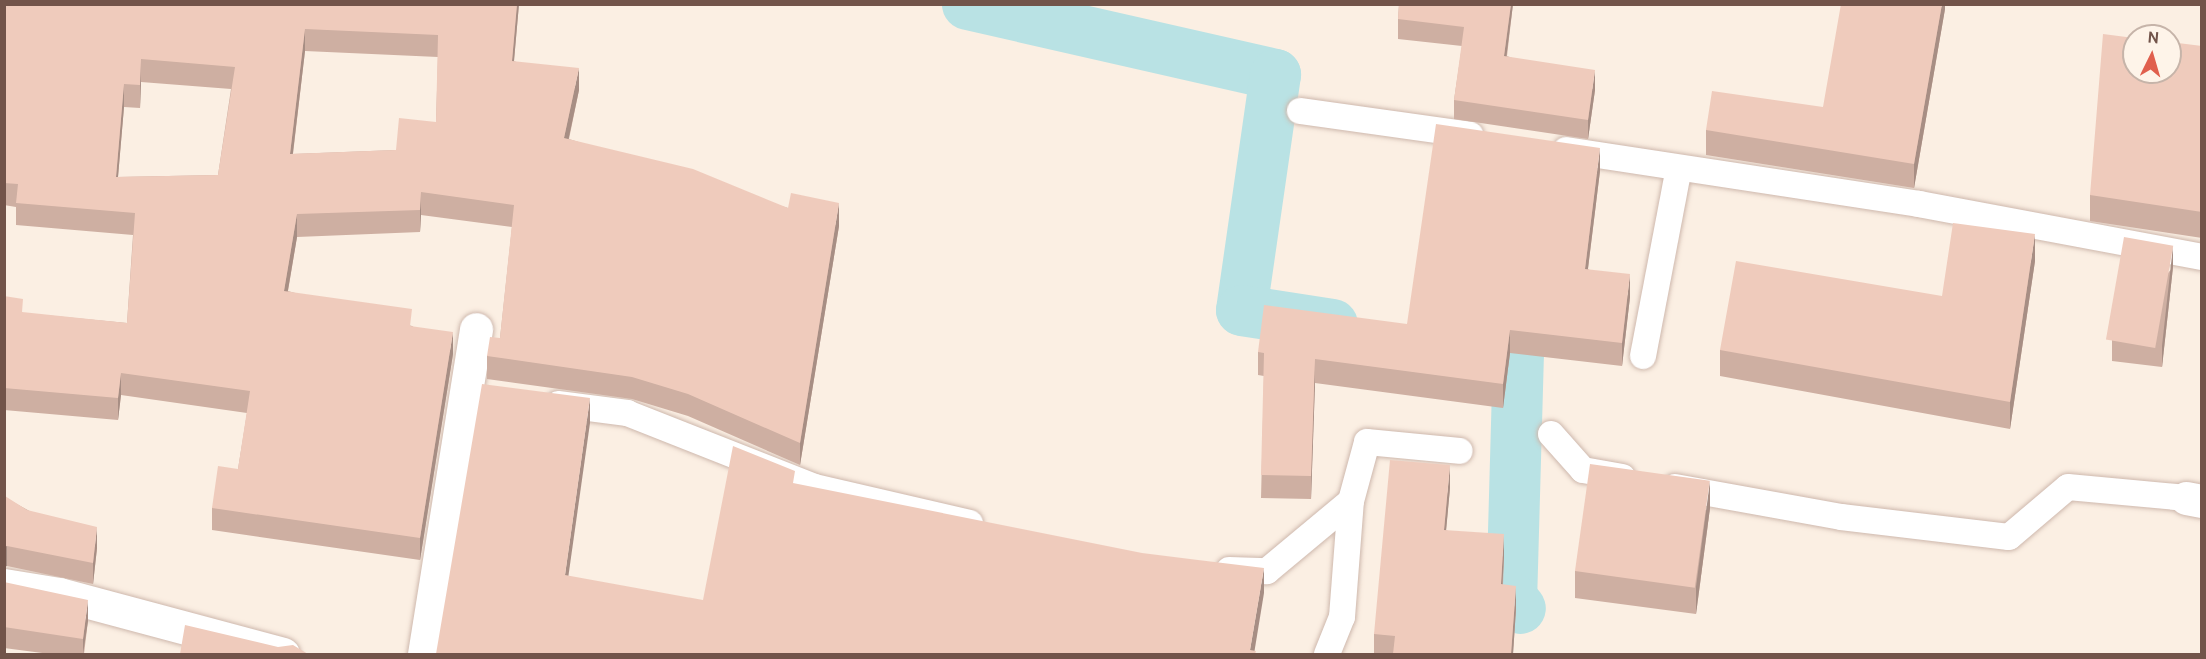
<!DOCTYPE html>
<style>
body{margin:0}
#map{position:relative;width:2206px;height:659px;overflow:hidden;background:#fbefe3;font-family:Cabin,sans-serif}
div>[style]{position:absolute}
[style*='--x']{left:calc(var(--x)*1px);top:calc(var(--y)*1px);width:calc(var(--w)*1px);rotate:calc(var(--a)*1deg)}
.canal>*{height:51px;margin:-25.5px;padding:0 25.5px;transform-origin:25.5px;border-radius:25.5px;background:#b9e2e4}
.roads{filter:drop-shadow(0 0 2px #ceb8ad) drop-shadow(0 0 2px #ceb8ad)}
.service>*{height:26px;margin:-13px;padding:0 13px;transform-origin:13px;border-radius:13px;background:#fff}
.minor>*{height:33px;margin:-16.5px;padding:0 16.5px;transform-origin:16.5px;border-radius:16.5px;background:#fff}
.wall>*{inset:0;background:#ceafa2}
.shaded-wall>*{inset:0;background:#a78e84;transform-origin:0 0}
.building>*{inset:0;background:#efcbbc;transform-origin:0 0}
span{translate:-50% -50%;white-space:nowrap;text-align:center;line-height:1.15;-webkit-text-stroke:5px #fef4e9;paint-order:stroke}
.frame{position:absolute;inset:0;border:6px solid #72544a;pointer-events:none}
.north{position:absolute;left:2122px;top:24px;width:60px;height:60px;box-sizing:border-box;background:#fef4e9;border:2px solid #c6b4a9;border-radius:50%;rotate:5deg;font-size:16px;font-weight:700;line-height:24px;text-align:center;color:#72544a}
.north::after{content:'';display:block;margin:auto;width:21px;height:27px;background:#e05f4d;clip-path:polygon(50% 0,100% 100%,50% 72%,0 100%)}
</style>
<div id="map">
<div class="canal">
<div style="--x:967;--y:4;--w:316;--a:12.8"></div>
<div style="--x:1275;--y:74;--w:238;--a:98.2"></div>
<div style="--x:1241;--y:310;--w:92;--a:8.7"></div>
<div style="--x:1452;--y:342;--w:67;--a:8.6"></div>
<div style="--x:1518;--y:352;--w:245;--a:91.6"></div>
<div style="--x:1511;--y:597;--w:14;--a:51"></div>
</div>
<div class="roads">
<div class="service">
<div style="--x:1300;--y:111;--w:172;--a:8"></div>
<div style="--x:1566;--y:150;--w:357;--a:8.7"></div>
<div style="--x:1919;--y:204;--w:288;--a:10.6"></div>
<div style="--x:1643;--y:356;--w:191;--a:-79.2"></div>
<div style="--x:558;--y:404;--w:70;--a:7.4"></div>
<div style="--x:627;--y:413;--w:202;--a:21.5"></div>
<div style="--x:815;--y:487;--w:159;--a:13.1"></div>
<div style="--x:1551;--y:434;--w:48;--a:48.4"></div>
<div style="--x:1583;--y:470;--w:40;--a:10"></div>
<div style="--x:1675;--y:487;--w:169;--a:10.2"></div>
<div style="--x:1841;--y:517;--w:169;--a:6.8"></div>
<div style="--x:2009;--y:537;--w:77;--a:-40.3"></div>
<div style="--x:2068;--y:487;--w:119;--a:5.3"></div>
<div style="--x:1229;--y:570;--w:38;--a:2"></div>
<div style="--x:1267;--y:571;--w:109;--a:-39.8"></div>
<div style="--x:1327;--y:654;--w:40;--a:-68"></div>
<div style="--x:1342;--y:617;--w:116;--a:-85.6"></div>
<div style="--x:1351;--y:501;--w:61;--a:-74.8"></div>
<div style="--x:1367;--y:442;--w:93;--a:5.5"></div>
</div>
<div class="minor">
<div style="--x:2186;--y:498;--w:16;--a:11"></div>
<div style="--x:4;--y:585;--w:56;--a:9.3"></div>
<div style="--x:59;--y:594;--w:232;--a:15"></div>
<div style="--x:424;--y:654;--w:329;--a:-80.9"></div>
</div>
</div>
<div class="wall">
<div style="clip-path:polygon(evenodd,4px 4px,519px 4px,514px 61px,579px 90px,569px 139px,788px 208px,839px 226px,800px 465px,688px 416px,632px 399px,487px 379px,487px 356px,500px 338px,512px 227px,421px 215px,420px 232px,297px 237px,288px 291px,412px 326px,453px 354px,420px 560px,212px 530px,212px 508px,238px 469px,247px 413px,121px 395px,118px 420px,4px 410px,4px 296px,23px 313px,127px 323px,133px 235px,16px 225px,16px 207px,4px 205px,4px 4px,305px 51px,438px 57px,436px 122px,396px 150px,293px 154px,305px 51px,4px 4px,141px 82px,231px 89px,218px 175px,118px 177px,124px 107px,140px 108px,141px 82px)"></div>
<div style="clip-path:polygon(1399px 4px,1513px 4px,1507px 56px,1595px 90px,1588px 139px,1454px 119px,1454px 100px,1462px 46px,1398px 39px,1398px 19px)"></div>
<div style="clip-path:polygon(1945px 4px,1945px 9px,1914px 188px,1706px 155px,1706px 130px,1823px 107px)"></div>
<div style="clip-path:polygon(2202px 46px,2202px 238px,2090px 221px,2090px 195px)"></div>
<div style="clip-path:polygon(1600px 171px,1588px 269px,1630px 297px,1622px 366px,1510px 353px,1503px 408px,1315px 383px,1311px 499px,1261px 498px,1264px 376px,1258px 375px,1258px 352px,1407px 324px)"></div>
<div style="clip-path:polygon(2035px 261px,2010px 429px,1720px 376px,1720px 350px,1942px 296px)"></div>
<div style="clip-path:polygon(2173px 267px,2162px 367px,2112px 361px,2112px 340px)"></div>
<div style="clip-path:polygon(1450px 488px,1446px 530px,1504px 557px,1503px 585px,1516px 609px,1513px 654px,1374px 654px,1374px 634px)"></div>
<div style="clip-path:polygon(4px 497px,97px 548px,93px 584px,7px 566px,4px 568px)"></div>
<div style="clip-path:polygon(1710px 508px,1696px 614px,1575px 598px,1575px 571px)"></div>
<div style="clip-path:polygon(4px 582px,88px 621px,84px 654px,50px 654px,4px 648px)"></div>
</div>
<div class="shaded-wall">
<div style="clip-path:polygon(517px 4px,519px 4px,512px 83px,512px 61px)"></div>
<div style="clip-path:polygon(1511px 4px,1513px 4px,1504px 75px,1504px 56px)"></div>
<div style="clip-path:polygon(1942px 4px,1945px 4px,1945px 9px,1914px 188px,1914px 164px)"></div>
<div style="clip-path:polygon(305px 29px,305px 51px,290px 177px,290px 154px)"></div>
<div style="clip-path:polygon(141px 59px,141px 82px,140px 108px,140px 85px)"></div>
<div style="clip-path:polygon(579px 68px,579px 90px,564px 160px,564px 138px)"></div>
<div style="clip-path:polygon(1595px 70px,1595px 90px,1588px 139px,1588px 120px)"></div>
<div style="clip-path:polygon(124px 84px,124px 107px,116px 200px,116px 177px)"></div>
<div style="clip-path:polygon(1600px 148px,1600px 171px,1585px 292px,1585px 269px)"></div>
<div style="clip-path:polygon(421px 192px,421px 215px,420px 232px,420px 210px)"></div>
<div style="clip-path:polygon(839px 203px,839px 226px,800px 465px,800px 443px)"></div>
<div style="clip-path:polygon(297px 214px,297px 237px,284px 313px,284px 291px)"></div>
<div style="clip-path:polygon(2035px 234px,2035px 261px,2010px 429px,2010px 402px)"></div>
<div style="clip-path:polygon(2173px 246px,2173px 267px,2162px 367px,2162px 346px)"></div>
<div style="clip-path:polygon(1630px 274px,1630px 297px,1622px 366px,1622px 343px)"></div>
<div style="clip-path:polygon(1510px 330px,1510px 353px,1503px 408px,1503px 384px)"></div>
<div style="clip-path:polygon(453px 332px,453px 354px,420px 560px,420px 538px)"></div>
<div style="clip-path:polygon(1315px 359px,1315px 383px,1311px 499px,1311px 476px)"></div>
<div style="clip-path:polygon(121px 373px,121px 395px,118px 420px,118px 398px)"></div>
<div style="clip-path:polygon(590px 398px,590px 423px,565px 600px,565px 575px)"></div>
<div style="clip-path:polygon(1450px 465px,1450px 488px,1444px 553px,1444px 530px)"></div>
<div style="clip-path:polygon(1710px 481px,1710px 508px,1696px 614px,1696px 587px)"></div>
<div style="clip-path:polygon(97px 527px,97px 548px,93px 584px,93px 563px)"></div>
<div style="clip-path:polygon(1504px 534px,1504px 557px,1501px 608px,1501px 584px)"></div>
<div style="left:7px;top:546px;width:20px;height:3px;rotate:90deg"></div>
<div style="clip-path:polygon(1264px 568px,1264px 593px,1254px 654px,1250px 650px)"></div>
<div style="clip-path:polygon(1516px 586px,1516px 609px,1513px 654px,1511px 654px)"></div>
<div style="clip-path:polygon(88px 600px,88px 621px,83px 654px,83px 639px)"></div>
</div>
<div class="building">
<div style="clip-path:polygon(evenodd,4px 4px,517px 4px,512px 61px,579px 68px,564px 138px,693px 169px,788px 208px,791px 193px,839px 203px,800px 443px,688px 394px,632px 377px,487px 356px,490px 337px,500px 338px,514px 205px,421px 192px,420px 210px,297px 214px,284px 291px,412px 309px,410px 326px,453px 332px,420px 538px,212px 508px,218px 466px,238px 469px,250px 391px,121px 373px,118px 398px,4px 388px,4px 296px,23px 299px,22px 312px,127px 323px,135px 213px,16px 203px,18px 184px,4px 183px,4px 4px,305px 29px,438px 35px,436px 122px,399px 118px,396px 150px,290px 154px,305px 29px,4px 4px,141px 59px,235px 67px,218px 175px,116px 177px,124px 84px,140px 85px,141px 59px)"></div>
<div style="clip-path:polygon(1399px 4px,1511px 4px,1504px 56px,1595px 70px,1588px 120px,1454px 100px,1464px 27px,1398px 19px)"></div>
<div style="clip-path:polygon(1841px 4px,1942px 4px,1914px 164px,1706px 130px,1712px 91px,1823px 107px)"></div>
<div style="clip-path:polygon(2103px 34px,2134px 38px,2134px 72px,2170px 72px,2170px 42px,2202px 46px,2202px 212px,2090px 195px)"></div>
<div style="clip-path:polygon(1436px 124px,1600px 148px,1585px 269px,1630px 274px,1622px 343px,1510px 330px,1503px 384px,1315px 359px,1311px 476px,1261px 475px,1264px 353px,1258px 352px,1264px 305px,1407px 324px)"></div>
<div style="clip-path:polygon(1953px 223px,2035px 234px,2010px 402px,1720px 350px,1736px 261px,1942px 296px)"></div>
<div style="left:2124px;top:237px;width:50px;height:104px;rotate:10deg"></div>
<div style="clip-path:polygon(482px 384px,590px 398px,565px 575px,703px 600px,733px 446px,795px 471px,793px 483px,1142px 553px,1264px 568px,1250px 650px,1256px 651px,1255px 654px,436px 654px)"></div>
<div style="clip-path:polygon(1390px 460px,1450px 465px,1444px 530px,1504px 534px,1501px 584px,1516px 586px,1511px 654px,1393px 654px,1395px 636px,1374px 634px)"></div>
<div style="left:1590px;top:464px;width:121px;height:108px;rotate:8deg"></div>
<div style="clip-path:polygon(5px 496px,27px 510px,97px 527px,93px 563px,7px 546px,4px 547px,4px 497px)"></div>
<div style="clip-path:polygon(4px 582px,88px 600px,83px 639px,4px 627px)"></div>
<div style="clip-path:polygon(185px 625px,278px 647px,293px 645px,308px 654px,180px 654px)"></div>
</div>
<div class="frame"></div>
<div class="north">N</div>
</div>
